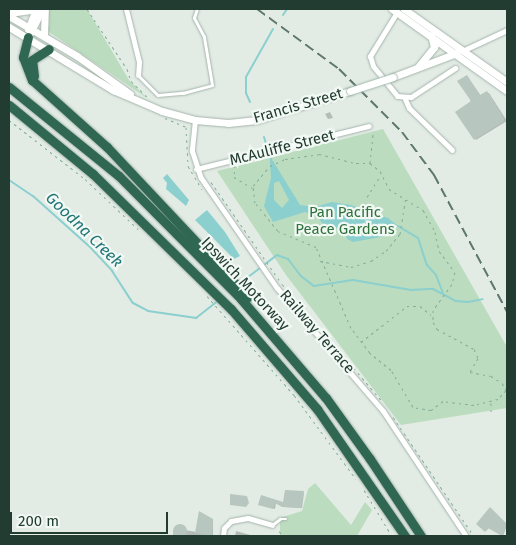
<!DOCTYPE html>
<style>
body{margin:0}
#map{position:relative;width:516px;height:545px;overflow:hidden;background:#e2ece5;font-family:"Fira Sans",sans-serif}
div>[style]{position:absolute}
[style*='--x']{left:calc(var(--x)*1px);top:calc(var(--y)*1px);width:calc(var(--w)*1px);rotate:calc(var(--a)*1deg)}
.green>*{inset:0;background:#bbdcbe}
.water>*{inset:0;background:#8bcfce}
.shadow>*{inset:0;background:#0003}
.stream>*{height:2px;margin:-1px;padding:0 1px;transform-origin:1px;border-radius:1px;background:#8bcfce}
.building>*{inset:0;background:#b7c6be}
.round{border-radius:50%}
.path>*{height:1px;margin-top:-0.5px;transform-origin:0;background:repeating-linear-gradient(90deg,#83ae99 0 2.5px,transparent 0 6.5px)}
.roads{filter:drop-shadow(0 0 1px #a5b4ab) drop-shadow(0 0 1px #a5b4ab)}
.service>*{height:2.5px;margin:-1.25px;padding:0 1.25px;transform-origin:1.25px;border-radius:1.25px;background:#fff}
.minor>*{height:5px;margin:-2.5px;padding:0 2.5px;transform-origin:2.5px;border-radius:2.5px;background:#fff}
.secondary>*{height:7px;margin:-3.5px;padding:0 3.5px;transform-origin:3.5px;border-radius:3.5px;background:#fff}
.motorway>*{height:9px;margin:-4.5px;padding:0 4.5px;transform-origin:4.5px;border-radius:4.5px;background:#2f6752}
.rail>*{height:2px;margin-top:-1px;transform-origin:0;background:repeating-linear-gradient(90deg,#5d776c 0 10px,transparent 0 15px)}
.bridges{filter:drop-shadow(0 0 1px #a0b7ab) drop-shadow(0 0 1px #a0b7ab)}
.secondary-bridge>*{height:7px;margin:-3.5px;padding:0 3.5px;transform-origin:3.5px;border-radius:3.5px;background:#fff}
span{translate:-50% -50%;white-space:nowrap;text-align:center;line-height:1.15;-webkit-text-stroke:4.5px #f2f8f4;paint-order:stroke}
.street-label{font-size:15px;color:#223c31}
.park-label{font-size:15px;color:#2e723c}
.water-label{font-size:16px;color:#1e7676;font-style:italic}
.frame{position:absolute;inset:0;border:10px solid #223c31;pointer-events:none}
.scale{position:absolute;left:10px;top:512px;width:158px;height:22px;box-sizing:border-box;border:2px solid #223c31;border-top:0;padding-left:6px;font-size:15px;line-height:18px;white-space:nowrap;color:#223c31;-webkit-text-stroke:4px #f2f8f4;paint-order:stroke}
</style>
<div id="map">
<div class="green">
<div style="clip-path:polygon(49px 9px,87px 9px,129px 80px,147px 98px,49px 32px,46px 26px,49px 26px)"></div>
<div style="clip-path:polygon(383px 129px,507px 347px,507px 408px,401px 425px,286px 275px,217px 171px)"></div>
<div style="clip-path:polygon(315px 483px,351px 525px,365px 502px,372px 510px,357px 536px,280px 536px,280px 518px,302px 511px,308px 489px)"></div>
</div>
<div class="water">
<div style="clip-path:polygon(evenodd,270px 161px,273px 161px,300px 205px,315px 207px,332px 202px,351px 205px,388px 218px,398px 226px,386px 236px,353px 242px,347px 239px,345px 230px,325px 226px,317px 217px,305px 212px,273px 222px,264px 206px,271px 178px,270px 161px,279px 181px,289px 200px,282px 208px,274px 200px,274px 183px,279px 181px)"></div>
<div style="clip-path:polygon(167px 174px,189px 200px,186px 206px,166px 189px,167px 183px,163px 178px)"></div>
<div style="clip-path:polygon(207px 210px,225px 232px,240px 256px,234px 259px,195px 220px)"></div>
</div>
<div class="shadow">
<div style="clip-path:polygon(467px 76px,481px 96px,489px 93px,507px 121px,476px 140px)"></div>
<div style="clip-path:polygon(330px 112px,333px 118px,328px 119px,325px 114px)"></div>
<div style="clip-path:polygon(304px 493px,302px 508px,285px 507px,276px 503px,275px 509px,260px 504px,260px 498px,284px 503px)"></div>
<div style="clip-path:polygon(491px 509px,507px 525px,503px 536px,490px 527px,486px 531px,478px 524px)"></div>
<div style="clip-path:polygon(203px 514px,213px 520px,213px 536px,173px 536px,174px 528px,185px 527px,185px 530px,196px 532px)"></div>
<div style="clip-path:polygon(236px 531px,254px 536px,235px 536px)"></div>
</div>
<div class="stream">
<div style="--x:283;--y:15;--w:7;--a:-56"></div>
<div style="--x:250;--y:102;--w:10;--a:-114"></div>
<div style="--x:246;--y:93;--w:16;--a:-90"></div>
<div style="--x:246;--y:77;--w:55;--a:-60.6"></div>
<div style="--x:264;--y:137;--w:10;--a:73"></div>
<div style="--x:270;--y:155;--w:8;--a:76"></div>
<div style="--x:9;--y:180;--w:29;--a:34"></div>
<div style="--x:33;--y:196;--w:76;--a:41.8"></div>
<div style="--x:90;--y:247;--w:33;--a:47"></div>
<div style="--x:112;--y:271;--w:38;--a:57"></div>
<div style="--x:133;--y:303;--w:17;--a:28"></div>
<div style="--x:148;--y:311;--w:49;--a:8.3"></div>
<div style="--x:196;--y:318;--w:28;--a:-38"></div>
<div style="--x:398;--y:226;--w:23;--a:31"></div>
<div style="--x:418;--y:238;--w:28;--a:72"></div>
<div style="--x:427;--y:265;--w:13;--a:48"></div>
<div style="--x:436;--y:275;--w:19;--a:69"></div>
<div style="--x:239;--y:284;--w:48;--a:-37.3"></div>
<div style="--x:277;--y:255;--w:12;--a:20"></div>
<div style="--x:288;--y:259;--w:21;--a:53"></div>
<div style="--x:301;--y:276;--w:16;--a:38"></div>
<div style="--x:314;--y:286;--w:39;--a:-9"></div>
<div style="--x:353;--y:280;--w:59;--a:9.8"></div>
<div style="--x:411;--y:290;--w:22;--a:-3"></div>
<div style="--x:433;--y:289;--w:26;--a:28"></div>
<div style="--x:456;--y:301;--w:12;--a:5"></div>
<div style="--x:468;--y:302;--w:15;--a:-11"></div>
</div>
<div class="building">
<div style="clip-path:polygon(467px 75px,480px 95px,487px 91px,505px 120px,474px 140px,455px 112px,471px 101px,457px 81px)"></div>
<div style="clip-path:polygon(285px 490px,304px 491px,301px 508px,282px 507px,275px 503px,273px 509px,258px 505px,261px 495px,283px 502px)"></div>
<div style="clip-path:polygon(230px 494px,247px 496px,249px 503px,246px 507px,230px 505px)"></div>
<div style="clip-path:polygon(490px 507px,507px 524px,502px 536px,488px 528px,485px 532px,476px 524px)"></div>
<div style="clip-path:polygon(199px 511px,213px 519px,212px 536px,195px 533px)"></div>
<div class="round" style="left:173px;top:524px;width:14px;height:14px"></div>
</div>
<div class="path">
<div style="--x:87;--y:9;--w:72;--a:56.3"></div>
<div style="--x:127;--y:69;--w:13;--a:72"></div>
<div style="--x:131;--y:81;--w:24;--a:45"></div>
<div style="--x:165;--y:118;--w:23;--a:23"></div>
<div style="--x:186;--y:127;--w:39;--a:87"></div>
<div style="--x:188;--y:166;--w:27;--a:59"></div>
<div style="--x:9;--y:120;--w:96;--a:37.8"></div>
<div style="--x:85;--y:179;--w:73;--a:43.3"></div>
<div style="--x:370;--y:163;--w:13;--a:39"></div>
<div style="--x:380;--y:171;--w:20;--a:63"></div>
<div style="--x:389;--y:189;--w:40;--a:32"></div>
<div style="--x:423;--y:210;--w:25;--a:61"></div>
<div style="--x:435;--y:232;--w:19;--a:78"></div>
<div style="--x:439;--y:251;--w:26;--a:53"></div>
<div style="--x:455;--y:272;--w:12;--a:104"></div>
<div style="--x:452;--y:284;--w:32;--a:126"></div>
<div style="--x:433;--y:310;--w:12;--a:90"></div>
<div style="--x:433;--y:322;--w:8;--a:60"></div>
<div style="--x:437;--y:329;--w:42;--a:28.4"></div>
<div style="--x:474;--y:349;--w:10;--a:66"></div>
<div style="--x:478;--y:358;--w:16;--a:120"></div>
<div style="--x:470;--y:372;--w:21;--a:11"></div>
<div style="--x:491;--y:376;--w:13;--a:32"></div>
<div style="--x:502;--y:383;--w:8;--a:60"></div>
<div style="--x:506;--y:390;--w:12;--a:132"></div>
<div style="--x:498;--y:399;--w:25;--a:166"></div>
<div style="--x:474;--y:405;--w:31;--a:-173"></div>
<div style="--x:443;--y:401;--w:15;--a:143"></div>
<div style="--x:431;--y:410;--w:18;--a:-171"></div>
<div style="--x:413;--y:407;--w:43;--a:-120.7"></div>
<div style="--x:391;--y:370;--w:27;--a:-141"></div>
<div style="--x:370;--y:353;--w:31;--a:-127"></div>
<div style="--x:351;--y:328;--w:88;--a:-113.4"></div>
<div style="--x:316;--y:247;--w:41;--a:-157.2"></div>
<div style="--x:278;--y:231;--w:36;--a:-129"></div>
<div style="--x:255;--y:203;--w:17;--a:-97"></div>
<div style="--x:253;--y:186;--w:26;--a:-50"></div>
<div style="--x:270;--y:166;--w:17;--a:-25"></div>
<div style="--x:285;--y:159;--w:34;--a:-8"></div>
<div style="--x:319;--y:154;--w:38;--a:14"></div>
<div style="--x:356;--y:163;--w:14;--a:0"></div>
<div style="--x:370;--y:163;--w:30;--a:-84"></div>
<div style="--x:235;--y:165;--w:12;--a:95"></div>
<div style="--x:234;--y:177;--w:21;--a:31"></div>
<div style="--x:211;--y:182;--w:124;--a:55.2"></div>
<div style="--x:282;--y:284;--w:154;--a:49.5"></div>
<div style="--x:367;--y:197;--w:26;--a:-58"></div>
<div style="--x:320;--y:261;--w:32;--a:11"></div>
<div style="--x:351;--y:267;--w:21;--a:-17"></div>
<div style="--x:371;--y:261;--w:18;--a:-34"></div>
<div style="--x:386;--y:251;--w:22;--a:-51"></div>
<div style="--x:400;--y:234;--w:36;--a:-81"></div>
<div style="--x:207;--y:296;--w:132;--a:48.7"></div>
<div style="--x:294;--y:395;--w:104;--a:53.6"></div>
<div style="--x:361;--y:342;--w:58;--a:-38"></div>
<div style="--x:407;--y:306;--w:13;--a:0"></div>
<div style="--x:420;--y:306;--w:14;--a:39"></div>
<div style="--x:491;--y:403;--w:9;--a:90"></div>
<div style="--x:393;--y:417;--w:144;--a:55.8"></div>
<div style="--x:364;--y:490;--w:54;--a:58.7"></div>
<div style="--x:279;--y:531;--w:6;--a:51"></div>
</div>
<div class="roads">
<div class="service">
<div style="--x:139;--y:76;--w:27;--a:45"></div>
<div style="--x:158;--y:95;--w:25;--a:-5"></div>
<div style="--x:183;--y:93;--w:30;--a:-15"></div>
<div style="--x:212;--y:85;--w:49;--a:-99.5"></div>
<div style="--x:204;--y:37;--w:21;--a:-118"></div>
<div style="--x:194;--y:18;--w:9;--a:-72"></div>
<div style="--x:272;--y:525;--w:10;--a:-37"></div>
<div style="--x:280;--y:519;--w:6;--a:0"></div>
</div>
<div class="minor">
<div style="--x:126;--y:9;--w:55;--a:76.2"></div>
<div style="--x:139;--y:62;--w:13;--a:94"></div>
<div style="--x:397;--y:12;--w:52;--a:121.5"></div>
<div style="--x:370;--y:56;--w:10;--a:73"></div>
<div style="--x:373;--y:66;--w:38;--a:51"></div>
<div style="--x:397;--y:96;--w:14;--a:4"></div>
<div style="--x:411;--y:97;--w:53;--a:-33.4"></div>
<div style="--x:462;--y:51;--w:50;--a:-25"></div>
<div style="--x:405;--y:99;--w:10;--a:66"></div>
<div style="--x:409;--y:108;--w:60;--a:44.3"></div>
<div style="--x:195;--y:120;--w:31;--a:96"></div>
<div style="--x:192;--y:151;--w:28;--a:72"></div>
<div style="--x:201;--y:178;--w:134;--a:55.4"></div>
<div style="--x:277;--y:288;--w:162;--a:49.2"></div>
<div style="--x:383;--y:411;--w:150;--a:56.4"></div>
<div style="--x:196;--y:169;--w:178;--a:-14"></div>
<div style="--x:223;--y:536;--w:8;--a:-83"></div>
<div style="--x:224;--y:528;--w:10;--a:-45"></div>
<div style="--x:231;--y:521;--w:17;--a:-10"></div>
<div style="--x:248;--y:518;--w:25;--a:16"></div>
</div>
<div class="secondary">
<div style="--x:392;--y:9;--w:141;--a:35.5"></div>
<div style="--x:404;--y:9;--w:126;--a:35.3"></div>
<div style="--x:9;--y:13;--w:27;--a:-8"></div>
<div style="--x:9;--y:16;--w:79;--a:30.5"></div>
<div style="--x:77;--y:56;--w:65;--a:35.6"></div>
<div style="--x:9;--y:27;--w:122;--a:31.2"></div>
<div style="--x:113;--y:90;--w:53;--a:23.2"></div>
<div style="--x:162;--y:111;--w:34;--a:15"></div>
<div style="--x:195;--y:120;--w:33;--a:5"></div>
<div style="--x:228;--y:123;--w:29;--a:-6"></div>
<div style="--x:257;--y:120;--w:97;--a:-17.3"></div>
<div style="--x:28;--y:29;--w:22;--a:-68"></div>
<div style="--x:44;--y:34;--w:25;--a:-88"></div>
<div style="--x:28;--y:37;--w:31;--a:-63"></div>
<div style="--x:418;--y:67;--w:26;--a:-51"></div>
<div style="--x:434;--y:47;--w:12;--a:-104"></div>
<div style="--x:393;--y:77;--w:68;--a:-20.6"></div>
</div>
<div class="motorway">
<div style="--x:28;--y:37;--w:21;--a:104"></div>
<div style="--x:23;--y:57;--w:25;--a:69"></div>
<div style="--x:32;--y:80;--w:101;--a:41.8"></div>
<div style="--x:107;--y:147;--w:206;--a:46.8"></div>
<div style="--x:34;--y:76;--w:16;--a:-97"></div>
<div style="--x:32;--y:60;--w:20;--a:-33"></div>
<div style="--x:9;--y:87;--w:141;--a:39"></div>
<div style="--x:119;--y:176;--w:173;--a:45.2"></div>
<div style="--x:241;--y:299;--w:130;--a:49.4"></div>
<div style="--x:326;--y:398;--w:75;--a:54.2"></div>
<div style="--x:370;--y:459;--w:92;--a:56.5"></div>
<div style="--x:9;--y:105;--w:109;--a:39.4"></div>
<div style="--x:93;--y:174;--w:193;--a:44.4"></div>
<div style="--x:231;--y:309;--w:132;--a:49.3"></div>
<div style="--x:317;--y:409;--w:155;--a:55.3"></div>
</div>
</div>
<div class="rail">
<div style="--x:257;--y:9;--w:102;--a:36.2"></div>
<div style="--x:339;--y:69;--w:89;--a:45"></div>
<div style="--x:402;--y:132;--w:54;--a:53.3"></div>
<div style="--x:434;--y:175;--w:155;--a:61.9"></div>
</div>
<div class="bridges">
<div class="secondary-bridge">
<div style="--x:350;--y:91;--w:45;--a:-18"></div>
</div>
</div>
<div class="street-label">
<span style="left:298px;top:106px;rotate:-16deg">Francis Street</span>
<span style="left:282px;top:148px;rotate:-14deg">McAuliffe Street</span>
<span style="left:245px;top:284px;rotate:47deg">Ipswich Motorway</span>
<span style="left:317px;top:332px;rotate:49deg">Railway Terrace</span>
</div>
<div class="park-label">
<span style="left:345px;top:221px">Pan Pacific<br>Peace Gardens</span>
</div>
<div class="water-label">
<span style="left:84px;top:230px;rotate:44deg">Goodna Creek</span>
</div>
<div class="frame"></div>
<div class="scale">200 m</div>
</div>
